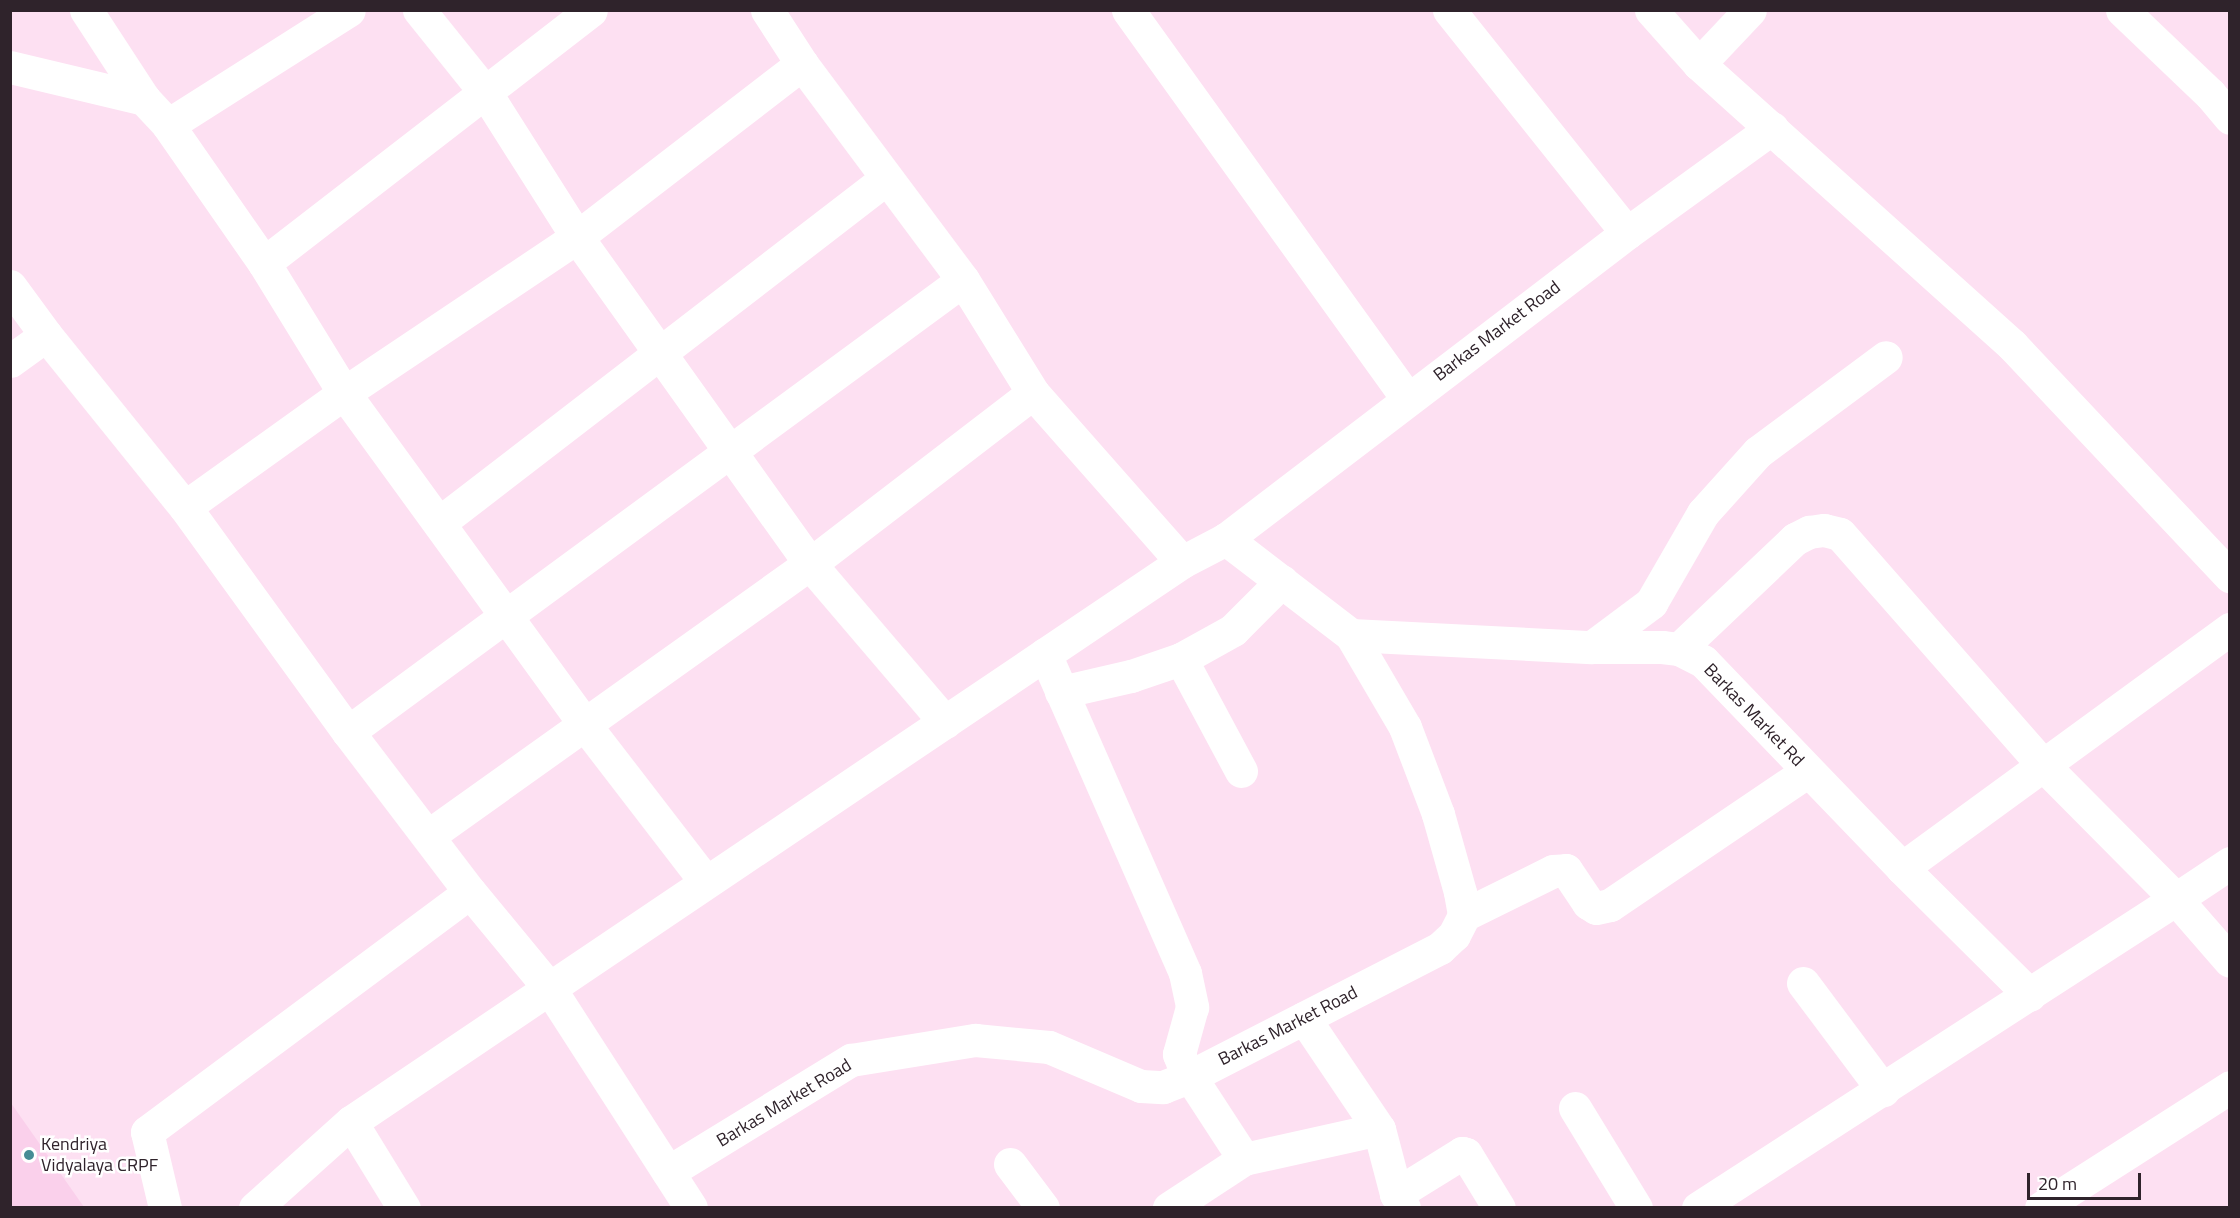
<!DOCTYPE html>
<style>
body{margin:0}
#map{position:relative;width:2240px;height:1218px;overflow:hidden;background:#fde0f2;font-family:"Titillium Web",sans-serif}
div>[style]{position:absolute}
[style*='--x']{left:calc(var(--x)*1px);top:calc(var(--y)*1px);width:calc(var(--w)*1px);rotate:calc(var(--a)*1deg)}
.built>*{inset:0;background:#fad0eb}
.minor>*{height:33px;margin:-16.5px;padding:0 16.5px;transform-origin:16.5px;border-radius:16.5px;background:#fff}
.dots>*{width:16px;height:16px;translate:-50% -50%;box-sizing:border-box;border:3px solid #fff;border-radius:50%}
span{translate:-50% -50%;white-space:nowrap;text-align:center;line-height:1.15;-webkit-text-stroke:5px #fff;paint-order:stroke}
.street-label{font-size:18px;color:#2f232b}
.poi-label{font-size:18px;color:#2f232b}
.left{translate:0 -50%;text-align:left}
.frame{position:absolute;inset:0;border:12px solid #2f232b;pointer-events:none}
.scale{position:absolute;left:2027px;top:1173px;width:114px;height:27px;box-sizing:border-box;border:3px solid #2f232b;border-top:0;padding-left:8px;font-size:18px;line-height:21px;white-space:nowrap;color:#2f232b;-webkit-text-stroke:4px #fff;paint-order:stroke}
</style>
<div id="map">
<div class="built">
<div style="clip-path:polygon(11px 1103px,84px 1207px,11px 1207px)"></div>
</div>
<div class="minor">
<div style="--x:86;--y:10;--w:106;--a:56.9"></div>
<div style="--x:144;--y:99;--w:35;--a:47"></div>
<div style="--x:168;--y:125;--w:168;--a:55.2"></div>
<div style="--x:264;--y:263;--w:153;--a:58.4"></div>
<div style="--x:344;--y:393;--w:410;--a:54"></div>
<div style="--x:585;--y:725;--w:198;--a:52.4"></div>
<div style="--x:419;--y:10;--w:105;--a:51.2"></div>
<div style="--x:485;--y:92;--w:172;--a:57.6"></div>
<div style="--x:577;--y:237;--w:402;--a:54.5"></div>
<div style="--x:810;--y:564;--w:208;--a:49.5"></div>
<div style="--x:767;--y:10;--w:64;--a:57.1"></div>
<div style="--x:802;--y:64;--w:269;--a:53.3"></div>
<div style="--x:963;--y:280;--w:133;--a:58.2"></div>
<div style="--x:1033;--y:393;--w:225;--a:48.6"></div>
<div style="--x:1128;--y:10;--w:479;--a:54.3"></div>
<div style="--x:1449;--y:10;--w:285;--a:51.4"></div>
<div style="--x:1651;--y:10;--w:72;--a:48.4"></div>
<div style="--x:1699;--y:64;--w:421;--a:41.9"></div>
<div style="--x:2012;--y:345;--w:318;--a:46.7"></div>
<div style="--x:2122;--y:10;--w:122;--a:43.7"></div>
<div style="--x:2210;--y:94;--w:31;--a:50"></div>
<div style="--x:1699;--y:64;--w:74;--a:-46.6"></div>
<div style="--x:10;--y:67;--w:138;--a:13.4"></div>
<div style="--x:168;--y:125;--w:214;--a:-32.4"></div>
<div style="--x:264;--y:263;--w:413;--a:-37.7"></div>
<div style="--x:10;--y:286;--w:61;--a:53.7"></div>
<div style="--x:46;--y:335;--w:221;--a:51.1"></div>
<div style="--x:185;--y:507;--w:278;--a:54.1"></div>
<div style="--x:348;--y:732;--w:201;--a:52.7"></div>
<div style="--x:470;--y:892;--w:126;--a:50.5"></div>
<div style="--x:550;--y:989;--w:260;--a:57.2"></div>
<div style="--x:10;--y:361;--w:44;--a:-35.8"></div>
<div style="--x:185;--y:507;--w:196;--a:-35.6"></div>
<div style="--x:344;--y:393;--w:280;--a:-33.8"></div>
<div style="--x:577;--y:237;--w:284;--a:-37.6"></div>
<div style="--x:439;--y:523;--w:565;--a:-37.6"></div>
<div style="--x:1351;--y:635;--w:241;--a:2.9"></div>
<div style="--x:1592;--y:647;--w:70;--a:0"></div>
<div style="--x:1662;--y:647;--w:17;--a:7"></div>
<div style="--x:1679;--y:649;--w:27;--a:27"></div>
<div style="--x:1703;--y:661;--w:287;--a:46.1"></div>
<div style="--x:1902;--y:868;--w:180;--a:44.8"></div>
<div style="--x:1592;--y:647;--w:74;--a:-36.7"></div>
<div style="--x:1651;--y:603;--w:104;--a:-60"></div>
<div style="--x:1703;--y:513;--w:82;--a:-48"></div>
<div style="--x:1758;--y:452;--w:159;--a:-36.6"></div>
<div style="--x:1679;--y:649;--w:160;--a:-43.5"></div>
<div style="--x:1795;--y:539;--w:16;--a:-27"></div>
<div style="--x:1809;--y:532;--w:15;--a:-8"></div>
<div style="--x:1824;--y:530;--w:16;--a:14"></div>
<div style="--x:1840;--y:534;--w:308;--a:48.7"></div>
<div style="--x:2043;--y:765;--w:189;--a:45.2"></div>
<div style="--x:2176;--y:899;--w:65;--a:-33.7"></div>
<div style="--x:1045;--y:654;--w:348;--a:66.3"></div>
<div style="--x:1185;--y:973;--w:35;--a:78"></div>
<div style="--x:1192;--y:1007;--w:49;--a:105.5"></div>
<div style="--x:1179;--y:1054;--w:14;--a:69"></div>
<div style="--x:1184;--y:1067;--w:110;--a:56.9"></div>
<div style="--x:1244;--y:1159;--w:90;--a:146.8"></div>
<div style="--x:1181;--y:659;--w:127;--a:61.8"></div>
<div style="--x:1061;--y:692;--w:72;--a:-12.9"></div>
<div style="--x:1131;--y:676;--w:53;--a:-18.8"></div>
<div style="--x:1181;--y:659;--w:60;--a:-29.1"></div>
<div style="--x:1233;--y:630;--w:69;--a:-45"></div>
<div style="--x:348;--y:732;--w:763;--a:-36.31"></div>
<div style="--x:428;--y:836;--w:469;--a:-35.5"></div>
<div style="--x:810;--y:564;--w:281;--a:-37.5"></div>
<div style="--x:1902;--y:868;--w:406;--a:-36.1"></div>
<div style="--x:1464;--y:915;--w:99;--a:-26.3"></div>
<div style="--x:1553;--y:871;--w:13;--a:-4"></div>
<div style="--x:1566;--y:870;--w:40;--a:56"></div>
<div style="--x:1588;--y:903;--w:9;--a:32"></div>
<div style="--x:1596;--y:908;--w:14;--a:-12"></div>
<div style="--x:1610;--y:905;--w:239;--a:-34.1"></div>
<div style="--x:1803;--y:983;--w:134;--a:53.2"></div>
<div style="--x:1304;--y:1018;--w:134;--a:56"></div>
<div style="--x:1575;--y:1108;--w:117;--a:58.6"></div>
<div style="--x:351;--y:1122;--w:101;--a:58.4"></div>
<div style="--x:1244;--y:1159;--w:138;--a:-12.5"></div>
<div style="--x:1379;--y:1129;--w:67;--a:75.3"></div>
<div style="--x:1396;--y:1194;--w:16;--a:60"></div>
<div style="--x:1010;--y:1164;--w:55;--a:53.1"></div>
<div style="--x:668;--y:1172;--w:215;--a:-31.5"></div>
<div style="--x:851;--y:1060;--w:126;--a:-9.2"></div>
<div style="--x:975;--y:1040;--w:74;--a:5.4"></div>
<div style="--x:1049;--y:1047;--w:100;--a:23"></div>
<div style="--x:1141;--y:1086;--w:22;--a:3"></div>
<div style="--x:1163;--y:1087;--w:28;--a:-21"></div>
<div style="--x:1189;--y:1077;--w:282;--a:-27.2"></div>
<div style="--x:1440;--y:948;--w:19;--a:-43"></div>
<div style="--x:1454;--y:935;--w:22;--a:-63"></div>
<div style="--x:1464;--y:915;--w:23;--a:-100"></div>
<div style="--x:1460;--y:892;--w:81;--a:-105.8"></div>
<div style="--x:1438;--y:814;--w:93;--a:-110.8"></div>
<div style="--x:1405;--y:727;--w:107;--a:-120.4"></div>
<div style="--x:1351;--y:635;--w:158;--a:-142.5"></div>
<div style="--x:1396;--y:1194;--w:78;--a:-31.8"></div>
<div style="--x:1462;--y:1153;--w:4;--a:14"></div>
<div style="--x:1466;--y:1154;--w:63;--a:58.6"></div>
<div style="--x:165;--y:1208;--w:78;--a:-103.3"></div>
<div style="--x:147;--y:1132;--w:402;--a:-36.6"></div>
<div style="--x:255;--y:1208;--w:129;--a:-41.9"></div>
<div style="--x:351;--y:1122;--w:1002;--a:-33.98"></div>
<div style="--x:1182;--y:562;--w:50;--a:-27.6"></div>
<div style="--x:1226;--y:539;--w:504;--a:-37.35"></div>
<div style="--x:1627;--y:233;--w:179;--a:-35.9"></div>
<div style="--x:1698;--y:1208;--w:569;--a:-32.88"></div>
<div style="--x:2176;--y:899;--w:82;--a:48.9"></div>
<div style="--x:2041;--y:1208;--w:224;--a:-32.6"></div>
</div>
<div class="dots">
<div style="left:29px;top:1155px;background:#468c95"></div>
</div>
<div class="street-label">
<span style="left:1497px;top:331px;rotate:-37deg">Barkas Market Road</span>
<span style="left:1754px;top:715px;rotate:46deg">Barkas Market Rd</span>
<span style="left:1288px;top:1026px;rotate:-27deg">Barkas Market Road</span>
<span style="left:784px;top:1103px;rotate:-31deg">Barkas Market Road</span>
</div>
<div class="poi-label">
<span class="left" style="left:41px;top:1155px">Kendriya<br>Vidyalaya CRPF</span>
</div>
<div class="frame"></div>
<div class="scale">20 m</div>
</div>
